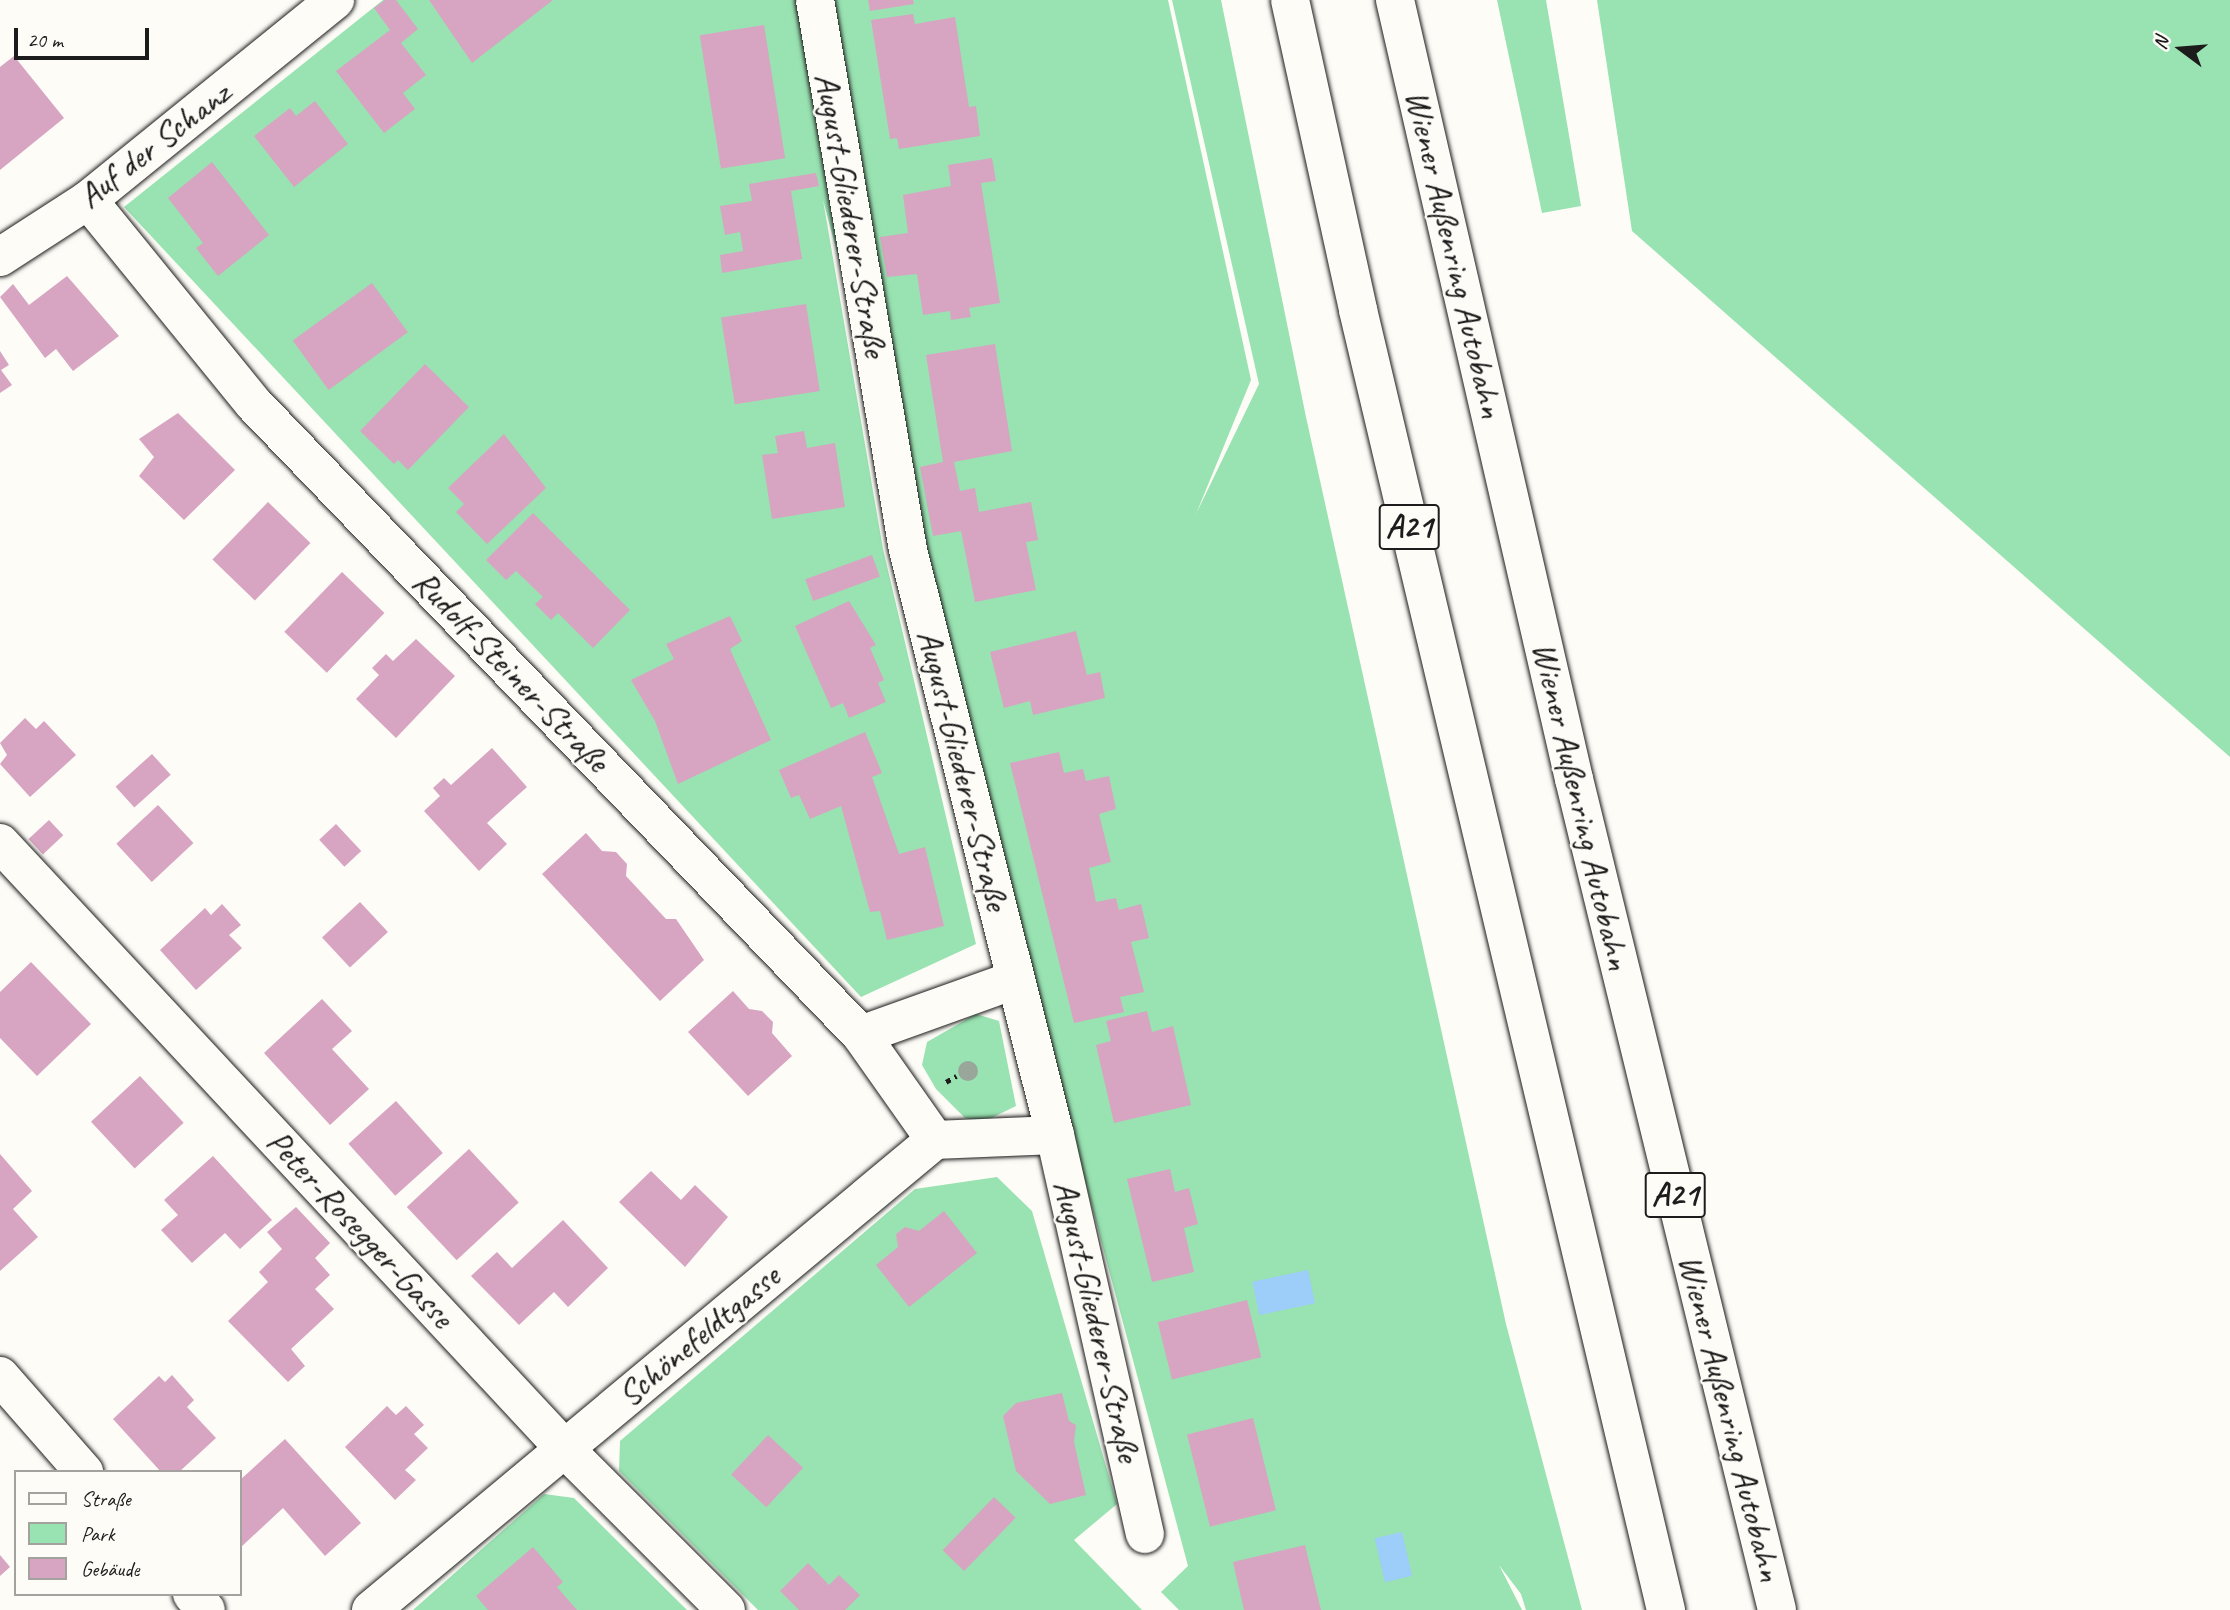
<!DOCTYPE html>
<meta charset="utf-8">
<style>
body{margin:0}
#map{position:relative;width:2230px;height:1610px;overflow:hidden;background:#fdfcf7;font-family:Caveat,sans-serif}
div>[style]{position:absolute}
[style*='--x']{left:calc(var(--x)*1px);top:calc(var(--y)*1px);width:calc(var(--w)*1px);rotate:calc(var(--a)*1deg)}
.green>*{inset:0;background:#99e2b1}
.water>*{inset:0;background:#9dcdf9;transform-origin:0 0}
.building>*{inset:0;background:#d7a5c1;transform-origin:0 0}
.path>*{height:4.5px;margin-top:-2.25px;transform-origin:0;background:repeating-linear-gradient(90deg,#1c1c1c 0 5px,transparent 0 10px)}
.roads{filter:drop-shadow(0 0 2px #1c1c1c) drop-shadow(0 0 2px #1c1c1c)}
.minor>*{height:38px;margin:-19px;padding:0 19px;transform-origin:19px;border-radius:19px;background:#fdfcf7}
.motorway>*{height:38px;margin:-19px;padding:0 19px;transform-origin:19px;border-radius:19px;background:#fdfcf7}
.trees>*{width:20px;height:20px;margin:-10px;border-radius:50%;background:#99a79b}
span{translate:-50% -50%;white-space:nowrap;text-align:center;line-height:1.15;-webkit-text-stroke:5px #fdfcf7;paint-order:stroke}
.shield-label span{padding:2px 5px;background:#fdfcf7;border:2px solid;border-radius:5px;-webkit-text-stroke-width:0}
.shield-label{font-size:33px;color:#1c1c1c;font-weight:700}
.street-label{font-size:35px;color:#1c1c1c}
.legend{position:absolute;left:14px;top:1470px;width:228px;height:126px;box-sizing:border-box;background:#fdfcf7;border:2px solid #a3a29f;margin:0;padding:9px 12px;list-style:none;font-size:21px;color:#1c1c1c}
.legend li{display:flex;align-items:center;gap:14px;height:35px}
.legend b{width:35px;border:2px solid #a3a29f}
.north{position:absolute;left:2146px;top:14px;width:70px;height:70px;-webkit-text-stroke:5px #fdfcf7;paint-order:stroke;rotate:286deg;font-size:19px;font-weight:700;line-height:28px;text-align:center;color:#1c1c1c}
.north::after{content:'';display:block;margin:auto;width:24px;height:32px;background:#1c1c1c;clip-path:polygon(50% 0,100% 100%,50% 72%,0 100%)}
.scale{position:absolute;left:14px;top:28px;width:135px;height:32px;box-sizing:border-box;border:4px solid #1c1c1c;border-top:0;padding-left:9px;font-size:21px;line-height:24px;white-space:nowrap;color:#1c1c1c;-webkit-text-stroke:5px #fdfcf7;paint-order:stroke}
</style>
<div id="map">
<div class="green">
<div style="clip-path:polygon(383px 0,1168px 0,1251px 380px,1196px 514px,1259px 384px,1172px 0,1221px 0,1306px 417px,1506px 1324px,1582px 1610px,1526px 1610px,1521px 1594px,1499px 1565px,1522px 1610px,1179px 1610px,1161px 1592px,1188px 1566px,823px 200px,883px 549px,976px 944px,861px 997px,124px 207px)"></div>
<div style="clip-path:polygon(1497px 0,1546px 0,1581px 206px,1542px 213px)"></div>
<div style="clip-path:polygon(1597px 0,2230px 0,2230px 757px,1632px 231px)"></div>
<div style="clip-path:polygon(976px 1014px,999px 1021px,1016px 1106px,981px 1123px,965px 1118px,936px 1089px,922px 1065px,927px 1042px)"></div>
<div style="clip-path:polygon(997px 1177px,1032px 1211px,1117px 1504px,1074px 1540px,1142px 1610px,758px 1610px,619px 1471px,620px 1441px,915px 1189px)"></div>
<div style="clip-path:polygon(544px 1494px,574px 1498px,687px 1610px,413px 1610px)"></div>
</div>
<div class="water">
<div style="left:1308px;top:1270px;width:34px;height:57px;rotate:78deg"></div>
<div style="left:1402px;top:1532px;width:45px;height:28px;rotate:77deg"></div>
</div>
<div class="building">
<div style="clip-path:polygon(385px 0,396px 0,418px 29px,401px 43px,426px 75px,403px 93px,415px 109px,384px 133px,336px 71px,390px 30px,374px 8px)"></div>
<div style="clip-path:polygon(429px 0,553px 0,472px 63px)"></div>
<div style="clip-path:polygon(868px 0,913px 0,914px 4px,870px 11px)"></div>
<div style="clip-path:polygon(913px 14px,915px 24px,955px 17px,969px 107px,976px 106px,980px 136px,899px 149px,897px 138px,890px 139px,871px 20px)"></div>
<div style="left:764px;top:25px;width:135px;height:65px;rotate:81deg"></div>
<div style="clip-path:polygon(14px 56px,64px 118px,0 170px,0 67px)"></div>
<div style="clip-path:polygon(315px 101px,348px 144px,294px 187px,254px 136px,290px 108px,296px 116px)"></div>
<div style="clip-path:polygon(992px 158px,996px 181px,981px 183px,1000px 303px,969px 308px,971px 317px,951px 320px,950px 311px,923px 315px,917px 274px,887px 277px,880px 237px,908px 233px,903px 195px,951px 186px,948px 165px)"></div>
<div style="clip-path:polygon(212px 162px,269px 235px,218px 276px,196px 248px,203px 243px,168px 198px)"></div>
<div style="clip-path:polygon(816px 173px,819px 186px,791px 191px,802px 259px,722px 273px,720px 255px,743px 251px,740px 232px,725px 235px,720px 206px,752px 201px,749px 184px)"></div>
<div style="clip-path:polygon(67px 276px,119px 336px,73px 371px,56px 349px,45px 358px,0 297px,13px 284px,29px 305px)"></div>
<div style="left:372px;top:283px;width:61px;height:98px;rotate:54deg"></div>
<div style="left:806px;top:304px;width:88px;height:86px;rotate:81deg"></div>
<div style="clip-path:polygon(995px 344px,1012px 451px,954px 462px,960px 491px,975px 488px,979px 512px,1031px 502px,1038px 540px,1026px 542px,1036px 590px,975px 602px,961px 531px,933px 536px,920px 467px,943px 462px,926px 355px)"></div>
<div style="clip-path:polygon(0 351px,9px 365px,1px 370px,12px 385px,0 393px)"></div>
<div style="clip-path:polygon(425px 364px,469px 407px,408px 470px,398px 460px,394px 464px,360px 431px)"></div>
<div style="clip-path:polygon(178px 413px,235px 470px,184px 520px,139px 476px,154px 457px,139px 439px)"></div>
<div style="clip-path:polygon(804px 431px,807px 448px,835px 443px,845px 507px,772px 519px,762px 455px,778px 453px,775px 436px)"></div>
<div style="clip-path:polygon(504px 434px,546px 488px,487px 544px,456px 512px,464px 504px,448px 488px)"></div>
<div style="left:268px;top:502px;width:59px;height:80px;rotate:44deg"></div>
<div style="clip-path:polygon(533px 513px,630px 610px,593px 648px,558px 613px,551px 620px,535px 604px,543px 597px,516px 571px,506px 580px,486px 560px)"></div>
<div style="left:872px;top:555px;width:23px;height:71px;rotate:70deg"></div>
<div style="left:342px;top:572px;width:59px;height:83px;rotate:44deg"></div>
<div style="clip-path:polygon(849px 601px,876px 645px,870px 648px,884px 680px,878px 683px,886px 702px,849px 718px,843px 703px,831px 708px,795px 626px)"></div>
<div style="clip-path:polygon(730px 616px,742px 641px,730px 649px,771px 740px,678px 784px,655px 721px,631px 680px,674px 659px,666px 644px)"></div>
<div style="clip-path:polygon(1076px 631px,1087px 675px,1100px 672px,1105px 698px,1033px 715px,1030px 701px,1004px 708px,990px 652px)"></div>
<div style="clip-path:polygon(416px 639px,455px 676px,396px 738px,356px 699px,379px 675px,372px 668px,386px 654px,393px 661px)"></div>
<div style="clip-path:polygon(25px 718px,36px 729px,44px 721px,76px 755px,30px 797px,0 764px,7px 755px,0 743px)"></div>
<div style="clip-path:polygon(865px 732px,882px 773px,872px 777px,899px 854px,925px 847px,944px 926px,887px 940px,880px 911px,870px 912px,841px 806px,810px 819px,799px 795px,791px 798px,779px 770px)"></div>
<div style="clip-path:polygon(492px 748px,527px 787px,487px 823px,507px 844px,479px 871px,424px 811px,440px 796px,433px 788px,444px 778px,451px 785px)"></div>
<div style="clip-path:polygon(1059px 752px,1064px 773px,1083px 769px,1086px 781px,1109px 776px,1116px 809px,1099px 814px,1111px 862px,1089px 868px,1096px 902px,1116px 898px,1119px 910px,1141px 904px,1149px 938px,1131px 942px,1144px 992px,1120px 997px,1124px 1012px,1074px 1023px,1010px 763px)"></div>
<div style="left:152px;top:754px;width:28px;height:49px;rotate:48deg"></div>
<div style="left:158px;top:805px;width:52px;height:57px;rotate:47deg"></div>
<div style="left:49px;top:820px;width:21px;height:28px;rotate:47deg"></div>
<div style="left:336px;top:824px;width:37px;height:23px;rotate:47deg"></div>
<div style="clip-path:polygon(586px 833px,602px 851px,616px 852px,627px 864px,626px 876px,666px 919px,676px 919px,704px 960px,660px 1001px,542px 874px)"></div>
<div style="left:360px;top:902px;width:41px;height:52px;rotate:47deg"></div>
<div style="clip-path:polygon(222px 904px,241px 925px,229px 935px,242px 948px,196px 990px,160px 950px,205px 908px,211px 915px)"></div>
<div style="clip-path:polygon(31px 962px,91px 1024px,37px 1076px,0 1038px,0 992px)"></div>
<div style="clip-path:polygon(733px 991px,749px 1009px,762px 1011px,773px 1022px,772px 1033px,792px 1056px,748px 1096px,688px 1032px)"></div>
<div style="clip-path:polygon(322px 999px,352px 1031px,332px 1049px,369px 1089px,330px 1125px,264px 1053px)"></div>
<div style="clip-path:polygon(1147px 1011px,1152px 1032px,1173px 1026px,1191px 1105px,1114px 1123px,1096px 1045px,1111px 1041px,1106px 1021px)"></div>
<div style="left:140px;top:1076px;width:64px;height:67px;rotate:47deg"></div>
<div style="left:396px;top:1101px;width:70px;height:64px;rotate:48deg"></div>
<div style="left:469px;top:1149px;width:73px;height:85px;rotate:47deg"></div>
<div style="clip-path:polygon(0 1154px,32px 1191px,13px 1209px,38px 1237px,0 1271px)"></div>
<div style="clip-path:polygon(213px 1156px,272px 1220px,240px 1249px,225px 1233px,192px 1263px,161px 1230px,178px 1215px,164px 1200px)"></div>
<div style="clip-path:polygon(1170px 1169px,1175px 1192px,1189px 1188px,1198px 1224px,1184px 1228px,1194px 1272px,1152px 1282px,1127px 1179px)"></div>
<div style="clip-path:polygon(651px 1171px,681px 1200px,695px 1185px,728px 1217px,685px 1267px,619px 1202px)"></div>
<div style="clip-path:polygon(296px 1207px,330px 1243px,315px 1258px,330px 1275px,315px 1289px,334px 1309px,291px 1349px,305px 1366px,288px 1382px,228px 1321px,268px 1282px,259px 1272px,282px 1249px,267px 1232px)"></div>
<div style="clip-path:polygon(944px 1211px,977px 1253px,909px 1307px,876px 1265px,898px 1247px,896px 1234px,905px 1227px,919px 1231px)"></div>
<div style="clip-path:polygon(563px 1220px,608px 1268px,568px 1307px,554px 1292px,519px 1325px,471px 1276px,497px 1252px,512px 1268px)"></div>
<div style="left:1247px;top:1300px;width:59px;height:92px;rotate:76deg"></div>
<div style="clip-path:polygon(172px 1375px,194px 1400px,187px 1407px,216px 1438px,179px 1472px,161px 1472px,113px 1419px,159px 1376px,165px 1382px)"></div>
<div style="clip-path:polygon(1062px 1393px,1069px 1421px,1076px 1425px,1074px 1442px,1086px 1495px,1050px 1504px,1016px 1471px,1003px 1416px,1016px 1403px)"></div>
<div style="clip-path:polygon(387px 1406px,396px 1415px,406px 1406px,424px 1425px,414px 1434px,428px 1448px,405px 1470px,416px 1480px,395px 1500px,345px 1447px)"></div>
<div style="left:1253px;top:1418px;width:95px;height:68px;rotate:76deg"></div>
<div style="left:768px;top:1435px;width:48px;height:54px;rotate:43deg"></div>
<div style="clip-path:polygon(285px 1439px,361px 1523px,325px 1556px,283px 1508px,240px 1548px,240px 1480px)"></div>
<div style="left:994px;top:1497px;width:30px;height:74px;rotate:44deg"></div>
<div style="clip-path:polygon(1305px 1545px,1321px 1610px,1244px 1610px,1233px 1562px)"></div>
<div style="clip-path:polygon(533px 1547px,563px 1582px,557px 1587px,577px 1610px,488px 1610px,476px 1596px)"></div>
<div style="clip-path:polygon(0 1555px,10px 1567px,0 1576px)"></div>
<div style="clip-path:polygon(808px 1563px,829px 1585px,839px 1575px,860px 1595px,845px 1610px,799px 1610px,780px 1591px)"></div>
</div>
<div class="path">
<div style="--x:946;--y:1082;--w:12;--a:-31"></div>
</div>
<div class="roads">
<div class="minor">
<div style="--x:815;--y:0;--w:558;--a:80.4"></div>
<div style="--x:908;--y:550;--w:603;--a:75.89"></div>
<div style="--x:1055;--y:1135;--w:409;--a:77.3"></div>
<div style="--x:88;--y:200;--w:262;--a:50.9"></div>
<div style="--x:253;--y:403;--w:877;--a:46.11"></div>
<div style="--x:861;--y:1035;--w:128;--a:54.8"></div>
<div style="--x:0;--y:257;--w:105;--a:-32.9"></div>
<div style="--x:88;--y:200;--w:318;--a:-39"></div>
<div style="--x:0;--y:843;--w:827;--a:47.01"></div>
<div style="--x:564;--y:1448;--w:229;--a:45"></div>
<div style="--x:861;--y:1035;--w:164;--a:-19.7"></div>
<div style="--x:0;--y:1376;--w:128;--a:48.8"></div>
<div style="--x:192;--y:1594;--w:21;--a:49"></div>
<div style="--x:371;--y:1610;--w:734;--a:-39.81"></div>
<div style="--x:935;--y:1140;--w:120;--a:-2.4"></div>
</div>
<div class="motorway">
<div style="--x:1290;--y:0;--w:317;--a:77.6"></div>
<div style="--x:1358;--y:310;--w:1336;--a:76.67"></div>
<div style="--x:1395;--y:0;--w:799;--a:77.06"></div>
<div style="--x:1574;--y:779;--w:855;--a:76.27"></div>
</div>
</div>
<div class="trees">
<div style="left:968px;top:1071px"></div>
</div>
<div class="shield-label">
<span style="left:1409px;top:527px">A21</span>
<span style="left:1675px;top:1195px">A21</span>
</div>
<div class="street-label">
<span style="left:154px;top:145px;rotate:-38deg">Auf der Schanz</span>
<span style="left:851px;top:215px;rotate:80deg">August-Gliederer-Straße</span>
<span style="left:1454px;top:254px;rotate:77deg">Wiener Außenring Autobahn</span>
<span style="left:511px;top:671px;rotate:46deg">Rudolf-Steiner-Straße</span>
<span style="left:963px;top:770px;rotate:76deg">August-Gliederer-Straße</span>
<span style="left:1581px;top:806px;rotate:77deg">Wiener Außenring Autobahn</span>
<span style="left:360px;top:1229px;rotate:47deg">Peter-Rosegger-Gasse</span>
<span style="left:1097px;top:1321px;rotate:77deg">August-Gliederer-Straße</span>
<span style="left:699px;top:1336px;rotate:-40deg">Schönefeldtgasse</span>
<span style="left:1730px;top:1418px;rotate:76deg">Wiener Außenring Autobahn</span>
</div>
<ul class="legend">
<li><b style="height:9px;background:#fdfcf7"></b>Straße</li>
<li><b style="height:19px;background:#99e2b1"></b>Park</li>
<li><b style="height:19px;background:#d7a5c1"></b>Gebäude</li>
</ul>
<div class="north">N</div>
<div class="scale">20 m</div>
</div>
